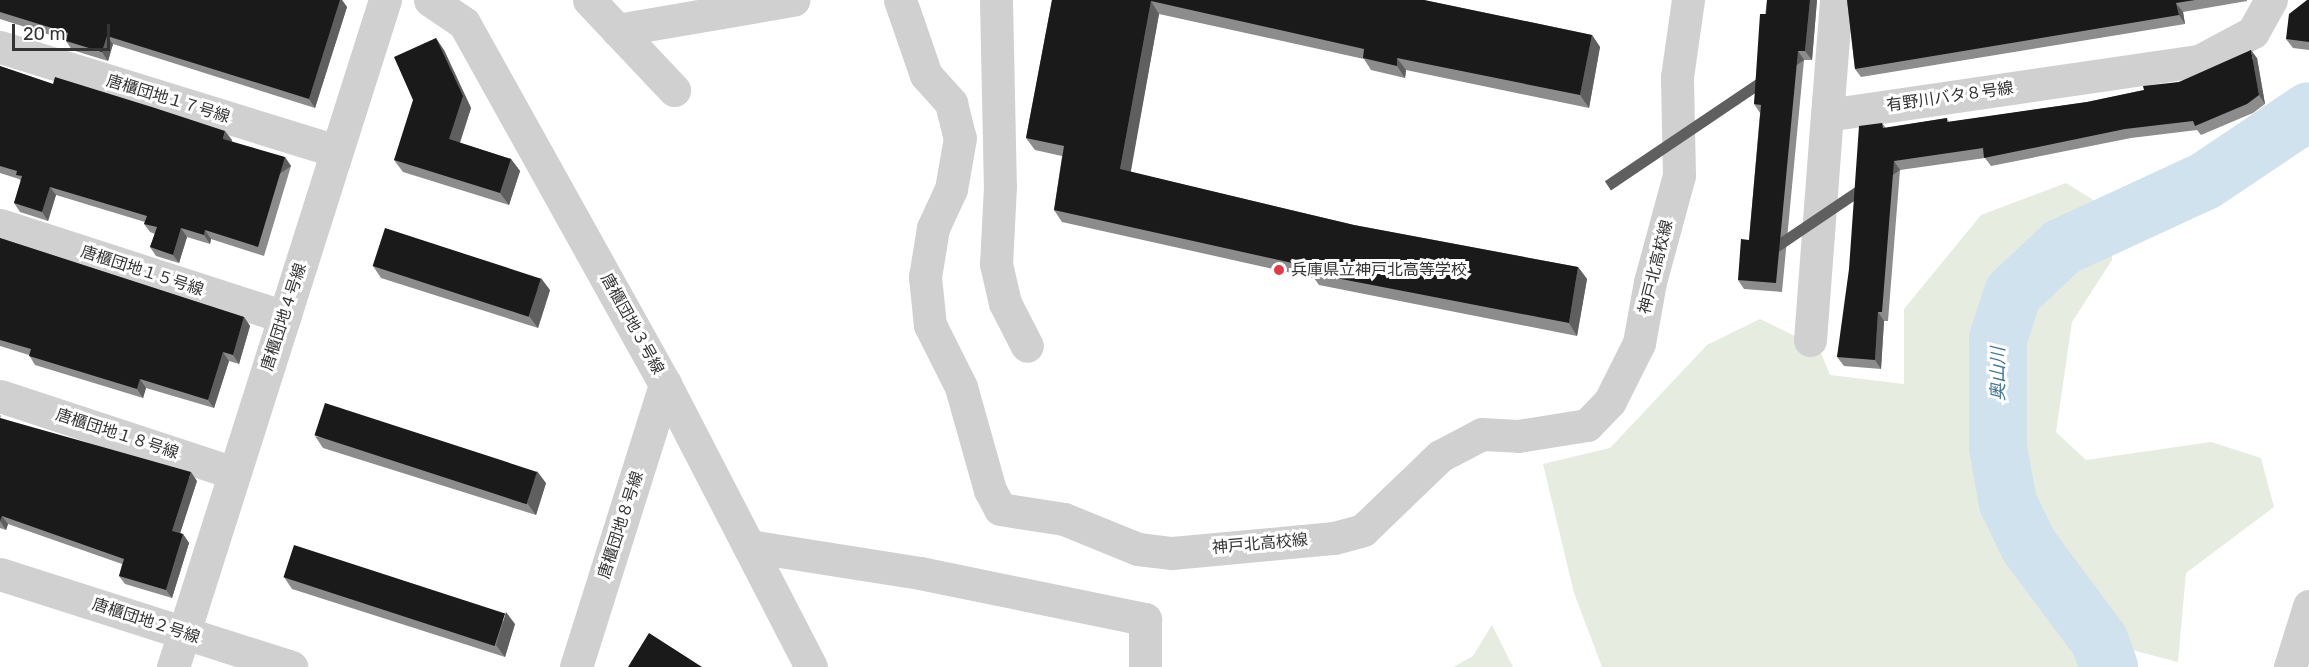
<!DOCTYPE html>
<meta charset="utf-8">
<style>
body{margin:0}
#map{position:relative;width:2309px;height:667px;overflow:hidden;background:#fff;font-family:Rubik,"Noto Sans JP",sans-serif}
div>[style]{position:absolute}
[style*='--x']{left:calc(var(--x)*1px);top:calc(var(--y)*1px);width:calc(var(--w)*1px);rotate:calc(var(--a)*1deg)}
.green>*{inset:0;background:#e6ecdf}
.river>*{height:58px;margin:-29px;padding:0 29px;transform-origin:29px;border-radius:29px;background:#cfe2ee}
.minor>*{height:33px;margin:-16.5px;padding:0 16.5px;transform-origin:16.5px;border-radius:16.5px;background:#d0d0d0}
.wall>*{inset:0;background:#8c8c8c}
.shaded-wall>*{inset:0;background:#5f5f5f;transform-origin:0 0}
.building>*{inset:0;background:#1a1a1a;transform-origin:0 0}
.dots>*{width:16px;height:16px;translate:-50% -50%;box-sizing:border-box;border:3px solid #fff;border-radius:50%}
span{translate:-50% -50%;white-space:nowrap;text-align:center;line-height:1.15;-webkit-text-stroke:6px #fff;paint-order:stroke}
.street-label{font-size:16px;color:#333}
.poi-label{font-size:16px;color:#333}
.left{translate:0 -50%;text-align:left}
.water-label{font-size:18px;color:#3f7597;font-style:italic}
.scale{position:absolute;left:12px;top:24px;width:98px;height:27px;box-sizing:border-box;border:3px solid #333;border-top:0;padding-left:8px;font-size:18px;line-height:21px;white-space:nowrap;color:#333;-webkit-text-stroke:4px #fff;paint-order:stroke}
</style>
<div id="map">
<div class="green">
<div style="clip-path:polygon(2066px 183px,2111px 211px,2112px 260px,2072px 322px,2056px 432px,2086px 460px,2211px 442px,2261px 458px,2274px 507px,2186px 573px,2178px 662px,2132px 650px,2107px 667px,1602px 667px,1574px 593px,1543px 464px,1610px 448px,1707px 345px,1760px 319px,1819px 348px,1830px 375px,1904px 384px,1904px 309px,1981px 215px)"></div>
<div style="clip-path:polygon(1492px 625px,1513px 667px,1453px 667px,1473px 656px)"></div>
</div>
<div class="river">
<div style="--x:2109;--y:667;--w:29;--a:-110"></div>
<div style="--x:2099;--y:640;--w:117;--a:-126.7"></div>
<div style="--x:2029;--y:546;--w:48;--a:-116"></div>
<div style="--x:2008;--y:503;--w:56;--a:-100.3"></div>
<div style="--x:1998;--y:448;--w:109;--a:-90"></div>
<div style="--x:1998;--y:339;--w:48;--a:-71.9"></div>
<div style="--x:2013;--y:293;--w:67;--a:-43.2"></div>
<div style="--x:2062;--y:247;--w:157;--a:-24.8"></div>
<div style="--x:2205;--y:181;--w:125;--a:-33.9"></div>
</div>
<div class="minor">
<div style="--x:430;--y:0;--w:41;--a:34.1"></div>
<div style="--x:464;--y:23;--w:413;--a:60.9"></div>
<div style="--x:665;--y:384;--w:318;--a:62.7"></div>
<div style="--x:589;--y:0;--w:124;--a:46.6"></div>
<div style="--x:900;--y:0;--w:79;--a:70.9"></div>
<div style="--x:926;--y:75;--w:38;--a:48"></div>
<div style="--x:951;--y:103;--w:36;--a:76"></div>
<div style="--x:960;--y:138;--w:52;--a:100"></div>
<div style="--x:951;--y:189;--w:43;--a:114.8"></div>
<div style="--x:933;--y:228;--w:50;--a:99.3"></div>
<div style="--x:925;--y:277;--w:48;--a:84.1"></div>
<div style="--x:930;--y:325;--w:69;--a:63.4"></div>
<div style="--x:961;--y:387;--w:107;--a:74.3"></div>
<div style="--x:990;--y:490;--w:21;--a:62"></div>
<div style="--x:1000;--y:509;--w:65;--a:8.9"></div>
<div style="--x:1064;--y:519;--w:80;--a:22.1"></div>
<div style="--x:1138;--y:549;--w:34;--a:7"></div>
<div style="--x:1172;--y:553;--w:163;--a:-5.3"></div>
<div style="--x:1334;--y:538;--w:30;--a:-15"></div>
<div style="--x:1363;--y:530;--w:107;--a:-43.9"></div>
<div style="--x:1440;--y:456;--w:47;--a:-27.6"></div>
<div style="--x:1482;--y:434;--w:36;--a:3"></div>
<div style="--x:1518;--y:436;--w:70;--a:-9.1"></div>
<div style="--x:1587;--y:425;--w:33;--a:-46"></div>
<div style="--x:1610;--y:401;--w:65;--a:-63.4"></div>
<div style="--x:1639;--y:343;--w:62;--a:-79.8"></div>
<div style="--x:1650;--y:282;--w:111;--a:-74.8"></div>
<div style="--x:1679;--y:175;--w:98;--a:-91.2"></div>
<div style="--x:1677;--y:77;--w:78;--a:-81.9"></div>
<div style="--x:996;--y:0;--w:186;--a:88.8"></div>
<div style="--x:1000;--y:186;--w:78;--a:92.9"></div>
<div style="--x:996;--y:264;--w:40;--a:77"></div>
<div style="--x:1005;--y:303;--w:48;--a:62.9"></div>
<div style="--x:617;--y:30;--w:179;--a:-9.7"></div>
<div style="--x:0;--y:47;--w:352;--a:17.2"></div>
<div style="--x:1827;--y:115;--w:115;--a:-85.5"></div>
<div style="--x:0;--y:225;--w:299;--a:17.9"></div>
<div style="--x:1810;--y:340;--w:226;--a:-85.7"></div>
<div style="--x:1827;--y:115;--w:376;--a:-8.3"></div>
<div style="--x:2199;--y:61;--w:61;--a:-28.2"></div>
<div style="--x:2253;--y:32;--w:37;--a:-61"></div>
<div style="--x:0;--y:396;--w:246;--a:18.2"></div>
<div style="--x:749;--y:546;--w:173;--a:9"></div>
<div style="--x:920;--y:573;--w:230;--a:11.6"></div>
<div style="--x:1145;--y:619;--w:48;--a:90"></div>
<div style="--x:0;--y:574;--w:306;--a:17.7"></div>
<div style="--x:173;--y:667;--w:700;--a:-72.37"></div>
<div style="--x:576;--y:667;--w:297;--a:-72.5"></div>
<div style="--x:2290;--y:667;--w:64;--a:-72.7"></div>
</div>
<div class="wall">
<div style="clip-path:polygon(0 0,342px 0,347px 7px,315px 108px,113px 44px,108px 61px,72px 50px,66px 41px,66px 40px,0 19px)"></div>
<div style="clip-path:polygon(1052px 0,1424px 0,1592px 35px,1600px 47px,1589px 108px,1406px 70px,1405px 78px,1371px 70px,1364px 59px,1159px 14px,1130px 172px,1354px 225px,1578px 267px,1587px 279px,1577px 336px,1319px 285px,1314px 278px,1062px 222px,1054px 210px,1062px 156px,1035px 150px,1026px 138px)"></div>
<div style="clip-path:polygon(1767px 0,1817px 0,1812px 60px,1804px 60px,1782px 292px,1744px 289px,1738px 280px,1749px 240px,1760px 113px,1754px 104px)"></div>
<div style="clip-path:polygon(1847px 0,2247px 0,2247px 1px,2183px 12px,2185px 24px,1861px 77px,1855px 69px)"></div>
<div style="clip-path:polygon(2309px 0,2309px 50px,2293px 48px,2286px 39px)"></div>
<div style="clip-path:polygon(444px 50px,471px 108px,460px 143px,511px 159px,520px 171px,509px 205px,403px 172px,394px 160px)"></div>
<div style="clip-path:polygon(2257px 58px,2265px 104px,2253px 113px,2201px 135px,2197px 130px,2131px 138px,1991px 166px,1985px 158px,1900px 170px,1888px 321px,1884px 321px,1881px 369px,1844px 366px,1837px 357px,1882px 123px,1886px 128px,1947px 118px,1949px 122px,2087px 102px,2144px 90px,2179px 82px)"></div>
<div style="clip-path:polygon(0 66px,53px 84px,232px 140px,231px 141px,291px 166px,264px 256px,211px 239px,210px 244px,187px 237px,179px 263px,156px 256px,150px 247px,155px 234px,150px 232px,144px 224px,145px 222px,56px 195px,48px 221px,20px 212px,14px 203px,21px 181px,19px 179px,0 173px)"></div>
<div style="clip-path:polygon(0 238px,244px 317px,250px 326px,239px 364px,229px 361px,214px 408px,146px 388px,143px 398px,35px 365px,29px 355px,0 346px)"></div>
<div style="clip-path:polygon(373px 266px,550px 290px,538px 328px,381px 278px)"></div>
<div style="clip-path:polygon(0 415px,1px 416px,0 418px,197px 481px,180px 533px,183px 534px,189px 543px,172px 598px,125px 584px,119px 576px,122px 564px,8px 524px,6px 530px,0 528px)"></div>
<div style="clip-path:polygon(315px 436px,546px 483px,536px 515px,323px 448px)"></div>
<div style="clip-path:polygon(284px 577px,515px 624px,505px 657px,292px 589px)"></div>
</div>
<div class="shaded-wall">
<div style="clip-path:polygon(340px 0,342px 0,347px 7px,315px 108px,309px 99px)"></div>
<div style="clip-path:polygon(1810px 0,1817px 0,1812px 60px,1805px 51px)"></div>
<div style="clip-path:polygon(1151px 1px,1159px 14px,1129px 182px,1120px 169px)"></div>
<div style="clip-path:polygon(2176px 3px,2183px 12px,2185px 24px,2179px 15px)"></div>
<div style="clip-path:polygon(1592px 35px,1600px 47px,1589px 108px,1580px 95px)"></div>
<div style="clip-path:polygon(107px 36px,113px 44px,108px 61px,102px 52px)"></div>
<div style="clip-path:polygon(436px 38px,444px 50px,471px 108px,457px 151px,449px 139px)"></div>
<div style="clip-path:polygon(2251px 50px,2257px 58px,2265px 104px,2259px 95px)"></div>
<div style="left:1798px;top:51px;width:11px;height:233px;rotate:56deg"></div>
<div style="clip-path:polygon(1397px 58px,1406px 70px,1405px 78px,1397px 66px)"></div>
<div style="clip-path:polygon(225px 131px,232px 140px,229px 148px,223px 139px)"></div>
<div style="left:285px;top:157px;width:11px;height:94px;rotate:56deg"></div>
<div style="clip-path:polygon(511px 159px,520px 171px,509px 205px,500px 193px)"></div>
<div style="left:1894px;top:161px;width:11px;height:151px;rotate:56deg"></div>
<div style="clip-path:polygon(50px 187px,56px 195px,48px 221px,42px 212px)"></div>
<div style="clip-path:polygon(181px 228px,187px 237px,179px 263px,173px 255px)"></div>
<div style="clip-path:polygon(205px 230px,211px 239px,210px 244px,204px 235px)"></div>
<div style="clip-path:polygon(1578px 267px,1587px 279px,1577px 336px,1569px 323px)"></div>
<div style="clip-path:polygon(541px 278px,550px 290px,538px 328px,529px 316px)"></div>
<div style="clip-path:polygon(1878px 312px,1884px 321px,1881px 369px,1875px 360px)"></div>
<div style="clip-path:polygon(244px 317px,250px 326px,239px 364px,233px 355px)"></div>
<div style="clip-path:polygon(223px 352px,229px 361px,214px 408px,208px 400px)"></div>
<div style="clip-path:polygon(140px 379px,146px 388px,143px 398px,137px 389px)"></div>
<div style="clip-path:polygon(537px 471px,546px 483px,536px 515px,527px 503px)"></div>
<div style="clip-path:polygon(191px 472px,197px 481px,178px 540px,172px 531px)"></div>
<div style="clip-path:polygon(2px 516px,8px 524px,6px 530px,0 521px)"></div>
<div style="clip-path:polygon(183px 534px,189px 543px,172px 598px,166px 590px)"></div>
<div style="clip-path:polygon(506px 612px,515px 624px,505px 657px,496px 645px)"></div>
</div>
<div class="building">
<div style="clip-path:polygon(0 0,340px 0,309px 99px,107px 36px,102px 52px,66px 41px,68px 33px,0 12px)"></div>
<div style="clip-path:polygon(1052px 0,1424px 0,1592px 35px,1580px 95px,1397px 58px,1397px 66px,1363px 58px,1364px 49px,1151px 1px,1120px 169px,1354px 225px,1578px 267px,1569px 323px,1310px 273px,1310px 267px,1054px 210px,1064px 146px,1026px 138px)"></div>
<div style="clip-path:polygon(1767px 0,1810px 0,1805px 51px,1798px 51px,1776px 283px,1738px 280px,1741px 239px,1749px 240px,1761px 105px,1754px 104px,1760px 14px,1766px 14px)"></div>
<div style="clip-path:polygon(1847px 0,2195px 0,2176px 3px,2179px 15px,1855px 69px)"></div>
<div style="clip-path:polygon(2307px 0,2309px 0,2309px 42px,2286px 39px,2289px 14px)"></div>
<div style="clip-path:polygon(436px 38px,463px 96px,449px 139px,511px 159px,500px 193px,394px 160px,413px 100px,394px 57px)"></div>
<div style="clip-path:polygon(2251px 50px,2259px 95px,2247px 104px,2195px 126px,2193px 121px,2125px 129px,1984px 158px,1983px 148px,1894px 161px,1882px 312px,1878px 312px,1875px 360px,1837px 357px,1849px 269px,1859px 126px,1882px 123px,1883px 128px,1947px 118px,1947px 122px,2087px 102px,2144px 90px,2143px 86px,2179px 82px)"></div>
<div style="clip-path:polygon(0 66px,53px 84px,55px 77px,155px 108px,225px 131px,223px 139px,285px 157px,258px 247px,205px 230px,204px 235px,181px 228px,173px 255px,150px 247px,157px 227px,144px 224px,147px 216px,50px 187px,42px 212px,14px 203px,22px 176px,16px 175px,17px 171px,0 166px)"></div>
<div style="left:385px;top:228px;width:164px;height:40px;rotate:18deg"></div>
<div style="clip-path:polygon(0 238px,244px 317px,233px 355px,223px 352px,208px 400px,140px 379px,137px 389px,29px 356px,31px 349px,0 340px)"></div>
<div style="left:325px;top:403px;width:223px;height:34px;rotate:18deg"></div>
<div style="clip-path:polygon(0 418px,191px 472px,172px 531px,183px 534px,166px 590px,119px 576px,124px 559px,2px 516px,0 521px)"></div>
<div style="left:294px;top:545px;width:222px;height:34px;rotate:18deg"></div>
<div style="clip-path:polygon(649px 633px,702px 667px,628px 667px)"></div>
</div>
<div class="dots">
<div style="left:1279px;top:270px;background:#e63946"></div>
</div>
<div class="street-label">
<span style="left:1950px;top:97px;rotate:-8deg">有野川バタ８号線</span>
<span style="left:168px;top:99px;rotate:17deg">唐櫃団地１７号線</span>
<span style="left:1656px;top:267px;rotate:-76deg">神戸北高校線</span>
<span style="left:142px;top:271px;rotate:18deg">唐櫃団地１５号線</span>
<span style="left:284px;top:317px;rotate:-72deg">唐櫃団地４号線</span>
<span style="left:632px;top:324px;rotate:61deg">唐櫃団地３号線</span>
<span style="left:117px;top:434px;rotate:18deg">唐櫃団地１８号線</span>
<span style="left:621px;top:525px;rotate:-72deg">唐櫃団地８号線</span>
<span style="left:1260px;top:544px;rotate:-5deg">神戸北高校線</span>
<span style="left:146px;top:621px;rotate:18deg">唐櫃団地２号線</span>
</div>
<div class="poi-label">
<span class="left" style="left:1291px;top:270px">兵庫県立神戸北高等学校</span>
</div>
<div class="water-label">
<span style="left:1998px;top:374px;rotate:-90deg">奥山川</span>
</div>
<div class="scale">20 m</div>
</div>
